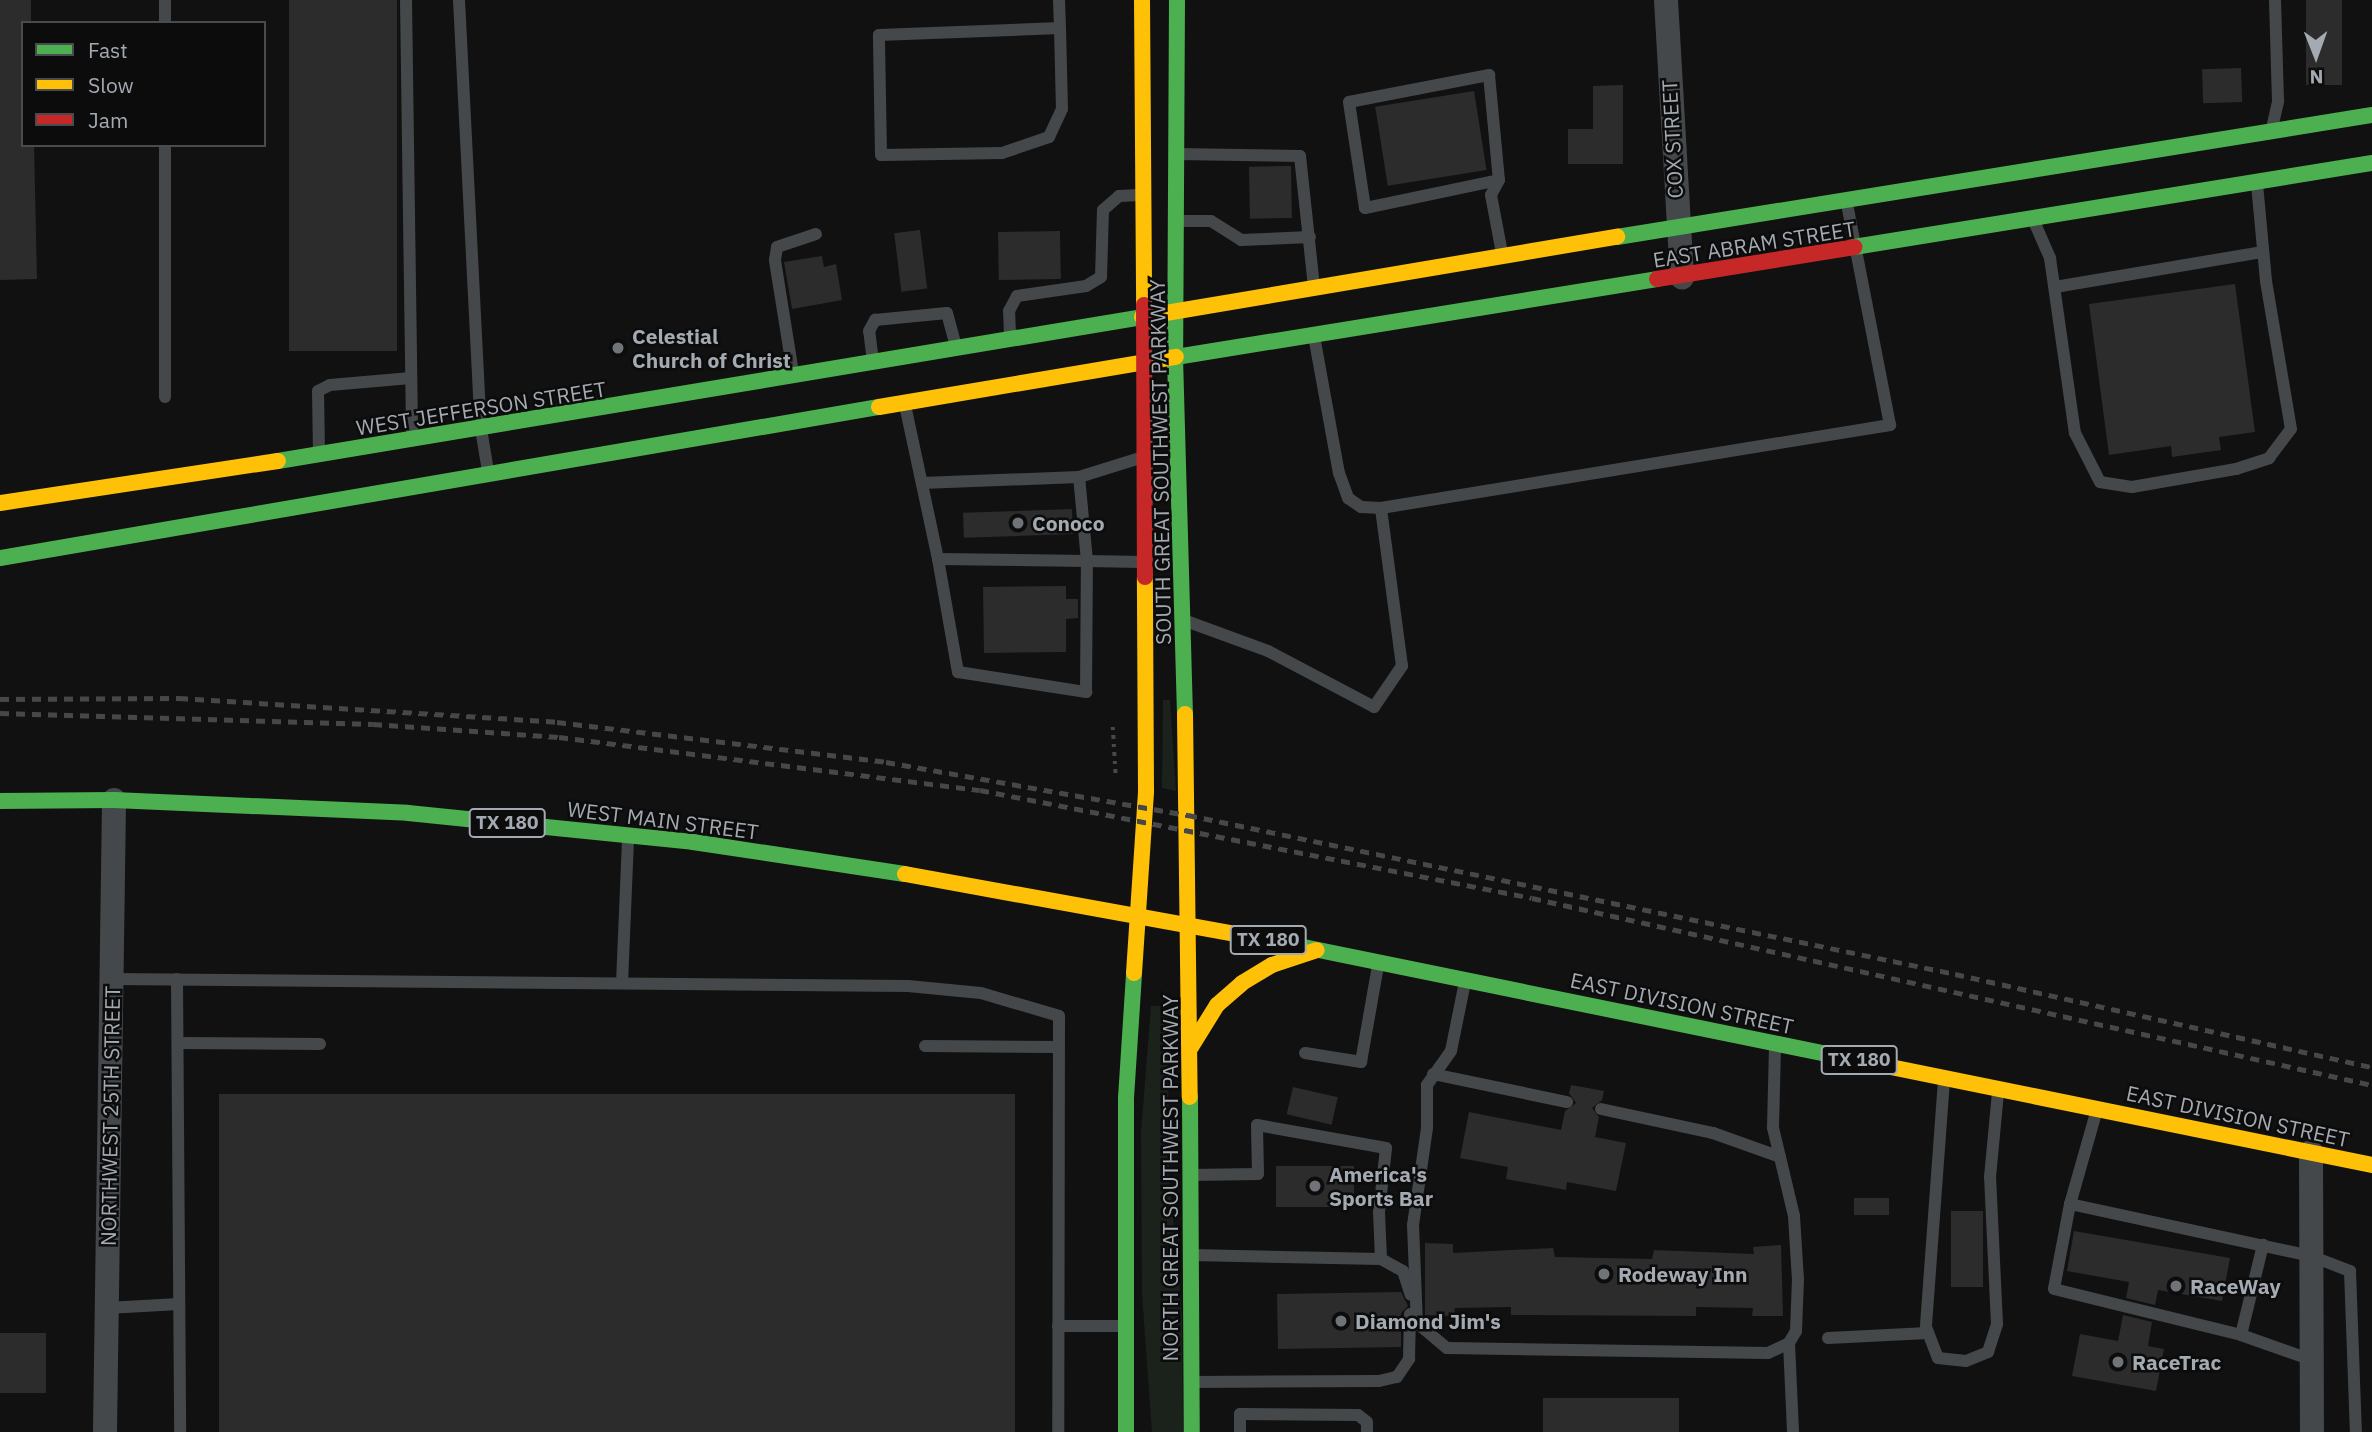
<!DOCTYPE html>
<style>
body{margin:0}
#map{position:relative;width:2372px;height:1432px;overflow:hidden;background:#111;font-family:"IBM Plex Sans",sans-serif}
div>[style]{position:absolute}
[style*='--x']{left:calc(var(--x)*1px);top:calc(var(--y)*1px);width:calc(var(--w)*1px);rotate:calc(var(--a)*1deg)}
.green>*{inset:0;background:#1b211b}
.building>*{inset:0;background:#2c2c2c;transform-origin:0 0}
.path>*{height:3.5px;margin-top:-1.75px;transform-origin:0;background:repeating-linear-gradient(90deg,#47484b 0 3.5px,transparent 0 8.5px)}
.lane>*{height:12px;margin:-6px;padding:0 6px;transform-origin:6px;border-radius:6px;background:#45484a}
.street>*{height:24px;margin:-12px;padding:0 12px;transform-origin:12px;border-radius:12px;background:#45484a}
.fast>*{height:16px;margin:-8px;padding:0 8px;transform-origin:8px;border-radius:8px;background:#4caf50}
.slow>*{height:16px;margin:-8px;padding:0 8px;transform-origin:8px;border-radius:8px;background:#ffc107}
.jam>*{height:16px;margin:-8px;padding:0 8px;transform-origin:8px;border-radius:8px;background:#c62828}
.rail>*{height:5px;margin-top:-2.5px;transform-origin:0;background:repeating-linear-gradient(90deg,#464749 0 9px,transparent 0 16px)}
.dots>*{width:19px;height:19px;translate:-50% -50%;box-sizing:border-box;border:4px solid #0c0c0d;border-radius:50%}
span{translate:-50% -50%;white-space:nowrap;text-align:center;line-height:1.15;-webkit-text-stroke:5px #0c0c0d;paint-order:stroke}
.shield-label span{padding:2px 5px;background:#0c0c0d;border:2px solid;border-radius:5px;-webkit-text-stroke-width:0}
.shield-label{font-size:19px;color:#a3aab1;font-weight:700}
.street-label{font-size:21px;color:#a3aab1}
.poi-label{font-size:21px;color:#a3aab1;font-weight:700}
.left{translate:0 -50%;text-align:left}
.legend{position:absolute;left:21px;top:21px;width:245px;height:126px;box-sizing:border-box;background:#0c0c0d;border:2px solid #484b4f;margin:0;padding:9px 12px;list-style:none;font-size:21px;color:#a3aab1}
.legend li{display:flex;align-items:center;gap:14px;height:35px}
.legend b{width:35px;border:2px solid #484b4f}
.north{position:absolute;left:2281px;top:21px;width:70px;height:70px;-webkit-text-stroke:5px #0c0c0d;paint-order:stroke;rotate:179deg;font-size:19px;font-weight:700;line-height:28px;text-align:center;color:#a3aab1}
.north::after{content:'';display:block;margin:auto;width:24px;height:32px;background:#a3aab1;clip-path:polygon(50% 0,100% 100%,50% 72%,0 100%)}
</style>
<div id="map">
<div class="green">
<div style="clip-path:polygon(1163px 700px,1170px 700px,1176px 791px,1162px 788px)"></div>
<div style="clip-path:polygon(1151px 1006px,1168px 1006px,1169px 1177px,1182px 1313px,1183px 1432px,1152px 1432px,1142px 1295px,1141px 1132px)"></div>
</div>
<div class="building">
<div style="clip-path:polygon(0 0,31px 0,31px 23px,23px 23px,23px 145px,34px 145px,37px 279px,0 280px)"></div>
<div style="left:289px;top:0;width:108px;height:351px"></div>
<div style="left:2306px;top:0;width:36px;height:85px"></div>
<div style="left:2241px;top:68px;width:34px;height:39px;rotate:88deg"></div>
<div style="clip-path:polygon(1623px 85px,1623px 164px,1568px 164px,1568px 129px,1593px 129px,1593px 86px)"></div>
<div style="left:1474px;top:91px;width:80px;height:100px;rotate:81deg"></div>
<div style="left:1291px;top:166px;width:52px;height:42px;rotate:89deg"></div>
<div style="left:920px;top:230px;width:59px;height:26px;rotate:83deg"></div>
<div style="left:1060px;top:231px;width:48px;height:62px;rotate:89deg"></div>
<div style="clip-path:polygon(822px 256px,824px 267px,836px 264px,842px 300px,792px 309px,784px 262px)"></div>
<div style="clip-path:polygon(2235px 284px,2255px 432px,2219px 437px,2221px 450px,2172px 457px,2171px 446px,2109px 455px,2089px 304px)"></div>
<div style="left:1072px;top:509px;width:25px;height:109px;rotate:88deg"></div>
<div style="clip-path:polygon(1066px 586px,1066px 599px,1078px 599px,1078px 618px,1066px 619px,1066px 652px,984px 653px,983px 587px)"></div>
<div style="clip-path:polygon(1571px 1085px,1604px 1091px,1602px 1100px,1592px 1108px,1599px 1117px,1595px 1137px,1626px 1143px,1616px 1191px,1567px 1182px,1566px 1190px,1506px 1179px,1508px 1167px,1460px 1158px,1469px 1112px,1561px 1130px,1565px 1111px,1576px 1103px,1569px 1093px)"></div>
<div style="left:1293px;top:1087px;width:46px;height:28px;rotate:13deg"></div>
<div style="left:1015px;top:1094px;width:338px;height:796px;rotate:90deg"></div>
<div style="left:1276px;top:1166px;width:78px;height:41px"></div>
<div style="left:1854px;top:1198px;width:35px;height:17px"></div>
<div style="left:1951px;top:1211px;width:32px;height:76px"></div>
<div style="clip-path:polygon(2074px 1231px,2230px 1258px,2222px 1301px,2158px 1290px,2155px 1305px,2126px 1298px,2129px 1282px,2067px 1271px)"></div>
<div style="clip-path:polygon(1425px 1243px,1453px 1244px,1453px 1253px,1553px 1248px,1555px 1257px,1652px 1259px,1654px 1250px,1754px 1254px,1753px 1247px,1781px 1245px,1783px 1316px,1752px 1316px,1753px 1308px,1696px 1307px,1696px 1316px,1511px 1315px,1511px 1307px,1455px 1308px,1454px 1316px,1425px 1315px)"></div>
<div style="clip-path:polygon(1401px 1292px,1408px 1306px,1401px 1313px,1401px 1347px,1278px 1349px,1277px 1294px)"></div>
<div style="clip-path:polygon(2123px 1315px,2152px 1322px,2148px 1346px,2164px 1349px,2156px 1391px,2072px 1376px,2080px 1334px,2118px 1341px)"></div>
<div style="left:0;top:1333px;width:46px;height:60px"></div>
<div style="left:1543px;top:1398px;width:136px;height:34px"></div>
</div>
<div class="path">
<div style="--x:1113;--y:727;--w:51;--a:86.6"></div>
</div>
<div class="lane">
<div style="--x:406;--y:0;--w:438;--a:89.2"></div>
<div style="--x:459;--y:0;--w:430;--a:87.1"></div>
<div style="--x:481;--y:429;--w:43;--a:80.5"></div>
<div style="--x:1059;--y:0;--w:28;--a:88"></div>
<div style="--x:1060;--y:28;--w:81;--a:88.6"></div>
<div style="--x:1062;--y:109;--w:31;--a:115"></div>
<div style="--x:1049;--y:137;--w:50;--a:161.2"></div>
<div style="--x:1002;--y:153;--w:121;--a:179.1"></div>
<div style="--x:881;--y:155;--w:120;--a:-91"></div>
<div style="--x:879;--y:35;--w:181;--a:-2.2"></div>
<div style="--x:165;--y:23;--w:23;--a:-90"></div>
<div style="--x:2272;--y:128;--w:28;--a:-77"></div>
<div style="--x:2278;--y:101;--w:101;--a:-91.7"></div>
<div style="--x:1177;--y:154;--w:123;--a:0.9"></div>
<div style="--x:1300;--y:156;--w:131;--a:83.9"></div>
<div style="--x:1499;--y:180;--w:137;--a:168.2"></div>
<div style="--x:1365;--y:208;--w:107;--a:-98.6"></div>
<div style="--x:1349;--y:102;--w:143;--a:-10.9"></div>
<div style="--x:1489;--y:75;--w:105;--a:84.6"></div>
<div style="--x:1499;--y:180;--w:17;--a:118"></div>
<div style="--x:1491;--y:195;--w:59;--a:79.3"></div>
<div style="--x:2033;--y:219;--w:43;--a:66.4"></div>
<div style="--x:2050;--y:258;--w:177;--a:81.9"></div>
<div style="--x:2075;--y:433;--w:55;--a:63"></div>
<div style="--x:2100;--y:482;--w:32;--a:9"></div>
<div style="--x:2132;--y:487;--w:106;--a:-9.8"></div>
<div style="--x:2236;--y:469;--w:35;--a:-18"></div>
<div style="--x:2269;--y:458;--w:36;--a:-53"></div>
<div style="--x:2291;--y:429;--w:150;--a:-99.6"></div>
<div style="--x:2266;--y:281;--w:97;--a:-95.3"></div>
<div style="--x:1178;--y:221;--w:33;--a:0"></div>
<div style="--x:1211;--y:221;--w:36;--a:32"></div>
<div style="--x:1241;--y:240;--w:69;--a:-2.5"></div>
<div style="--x:2055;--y:287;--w:211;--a:-9.6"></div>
<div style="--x:1010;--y:336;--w:25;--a:-92"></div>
<div style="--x:1009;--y:311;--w:17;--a:-62"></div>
<div style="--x:1017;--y:296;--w:70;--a:-8.2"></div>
<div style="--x:1086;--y:286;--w:17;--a:-31"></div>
<div style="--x:1101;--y:277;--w:67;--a:-88.3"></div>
<div style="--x:1103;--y:210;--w:21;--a:-41"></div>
<div style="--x:1119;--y:196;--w:21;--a:-3"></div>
<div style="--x:1314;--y:336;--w:139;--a:79.7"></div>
<div style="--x:1339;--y:473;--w:27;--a:70"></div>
<div style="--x:1348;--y:498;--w:16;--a:35"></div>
<div style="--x:1361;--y:507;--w:20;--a:3"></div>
<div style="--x:873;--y:362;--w:31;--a:-97"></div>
<div style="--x:869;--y:331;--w:13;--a:-61"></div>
<div style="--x:875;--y:320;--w:72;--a:-5.6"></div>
<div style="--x:947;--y:313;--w:34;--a:75"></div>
<div style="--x:793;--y:373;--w:114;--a:-99.1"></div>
<div style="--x:775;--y:260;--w:13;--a:-81"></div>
<div style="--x:777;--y:247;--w:41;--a:-18.4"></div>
<div style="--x:165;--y:397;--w:252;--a:-90"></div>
<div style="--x:905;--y:405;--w:157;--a:77.9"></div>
<div style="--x:938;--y:559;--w:149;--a:0.8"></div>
<div style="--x:1087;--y:561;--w:84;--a:-95.4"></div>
<div style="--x:1079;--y:477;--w:64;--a:-17.3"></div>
<div style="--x:319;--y:454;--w:63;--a:-90.9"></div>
<div style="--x:318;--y:391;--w:13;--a:-27"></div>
<div style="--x:330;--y:385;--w:81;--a:-4.9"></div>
<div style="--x:922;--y:483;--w:157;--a:-2.2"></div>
<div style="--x:938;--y:559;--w:115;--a:80"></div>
<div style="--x:958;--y:672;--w:130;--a:8.9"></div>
<div style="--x:1086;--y:692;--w:131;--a:-89.6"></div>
<div style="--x:1087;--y:561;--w:56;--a:1"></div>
<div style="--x:1186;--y:621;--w:87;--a:20.1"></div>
<div style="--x:1268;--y:651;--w:120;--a:27.8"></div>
<div style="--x:1374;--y:707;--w:50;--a:-55.7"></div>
<div style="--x:1402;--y:666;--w:159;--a:-97.6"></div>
<div style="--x:1381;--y:508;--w:516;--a:-9.26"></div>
<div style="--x:1890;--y:425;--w:226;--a:-101"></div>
<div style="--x:112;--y:979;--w:796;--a:0.5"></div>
<div style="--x:908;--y:986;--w:73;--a:5.5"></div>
<div style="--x:981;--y:993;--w:81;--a:16.4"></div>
<div style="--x:1059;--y:1016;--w:416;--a:90.1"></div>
<div style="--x:177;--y:979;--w:453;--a:89.6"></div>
<div style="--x:1465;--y:982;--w:70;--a:101.5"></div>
<div style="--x:1451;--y:1051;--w:42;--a:125.2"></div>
<div style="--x:1427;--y:1085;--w:43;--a:90"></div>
<div style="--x:1427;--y:1128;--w:98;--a:98.2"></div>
<div style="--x:1413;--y:1225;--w:98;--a:87.7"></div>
<div style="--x:1417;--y:1323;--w:39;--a:40"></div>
<div style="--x:1447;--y:1348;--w:321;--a:0.9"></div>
<div style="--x:1768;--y:1353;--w:23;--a:-25"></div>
<div style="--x:1789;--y:1343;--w:14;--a:-60"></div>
<div style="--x:1796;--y:1331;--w:51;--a:-87.8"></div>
<div style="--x:1798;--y:1280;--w:64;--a:-93.6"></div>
<div style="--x:1794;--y:1216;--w:90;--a:-103.4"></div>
<div style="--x:1773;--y:1128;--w:81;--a:-88.6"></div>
<div style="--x:622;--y:983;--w:144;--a:-87.6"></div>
<div style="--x:178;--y:1043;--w:142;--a:0.4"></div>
<div style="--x:925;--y:1046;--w:134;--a:0.4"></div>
<div style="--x:1305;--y:1053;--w:57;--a:9.1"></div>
<div style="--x:1361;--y:1062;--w:97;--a:-80"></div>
<div style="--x:1433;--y:1074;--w:137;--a:11.8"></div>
<div style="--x:1944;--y:1080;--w:248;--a:94.2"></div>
<div style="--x:1926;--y:1327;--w:33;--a:69"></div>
<div style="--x:1938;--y:1358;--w:28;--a:6"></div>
<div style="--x:1966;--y:1361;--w:24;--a:-22"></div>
<div style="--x:1988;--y:1352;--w:29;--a:-72"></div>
<div style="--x:1997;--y:1324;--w:147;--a:-92.7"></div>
<div style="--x:1990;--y:1177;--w:84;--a:-84.6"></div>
<div style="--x:1601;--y:1109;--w:115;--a:12.1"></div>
<div style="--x:1713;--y:1133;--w:71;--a:19.7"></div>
<div style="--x:2096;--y:1113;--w:95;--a:105.9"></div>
<div style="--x:2070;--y:1204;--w:247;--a:12.2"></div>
<div style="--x:2311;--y:1256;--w:42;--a:21"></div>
<div style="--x:2350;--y:1271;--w:161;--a:87.9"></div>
<div style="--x:1191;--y:1175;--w:67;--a:-0.9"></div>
<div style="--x:1258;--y:1174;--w:49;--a:-91.2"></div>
<div style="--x:1257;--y:1125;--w:131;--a:10.1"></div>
<div style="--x:1386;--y:1148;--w:64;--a:96.2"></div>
<div style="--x:1379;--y:1212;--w:47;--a:87.6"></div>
<div style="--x:2070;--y:1204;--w:86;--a:100.7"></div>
<div style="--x:2054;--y:1289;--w:193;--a:13.8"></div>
<div style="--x:2241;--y:1335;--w:93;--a:-76.3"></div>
<div style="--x:1192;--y:1255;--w:189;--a:1.2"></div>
<div style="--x:1381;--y:1259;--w:25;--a:29"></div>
<div style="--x:1403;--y:1271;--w:25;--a:72"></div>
<div style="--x:107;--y:1308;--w:72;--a:-3.2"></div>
<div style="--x:1058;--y:1326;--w:65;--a:0"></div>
<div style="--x:2241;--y:1335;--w:75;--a:19.4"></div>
<div style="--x:1828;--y:1338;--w:100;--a:-2.9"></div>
<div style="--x:1789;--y:1343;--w:89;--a:87.4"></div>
<div style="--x:1192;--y:1382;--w:187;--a:-0.3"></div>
<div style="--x:1379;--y:1381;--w:18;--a:-13"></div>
<div style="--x:1397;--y:1377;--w:22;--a:-56"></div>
<div style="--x:1409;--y:1359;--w:45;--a:-88.7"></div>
<div style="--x:1240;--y:1432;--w:18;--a:-90"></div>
<div style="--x:1240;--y:1414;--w:118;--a:0.5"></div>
<div style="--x:1358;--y:1415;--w:11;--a:38"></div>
<div style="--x:1367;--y:1422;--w:10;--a:90"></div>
</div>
<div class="street">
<div style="--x:1666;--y:0;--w:278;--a:86.7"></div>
<div style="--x:2311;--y:1152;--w:280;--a:89.8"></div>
<div style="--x:105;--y:1432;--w:632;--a:-89.18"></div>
</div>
<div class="fast">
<div style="--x:1177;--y:0;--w:357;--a:90.3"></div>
<div style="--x:1175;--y:357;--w:357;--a:88.4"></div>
<div style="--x:1617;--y:237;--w:765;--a:-9.18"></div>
<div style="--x:1854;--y:247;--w:525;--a:-9.21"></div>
<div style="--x:1176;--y:357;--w:487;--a:-9.2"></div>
<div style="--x:278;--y:461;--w:876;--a:-9.46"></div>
<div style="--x:0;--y:558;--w:892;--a:-9.75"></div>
<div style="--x:0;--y:801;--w:114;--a:-0.5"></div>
<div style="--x:114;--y:800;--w:294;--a:2.5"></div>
<div style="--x:408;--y:813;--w:286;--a:5.8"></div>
<div style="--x:693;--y:842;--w:214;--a:8.6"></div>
<div style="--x:1294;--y:945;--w:589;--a:11.56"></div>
<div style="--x:1190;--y:1097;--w:335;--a:89.7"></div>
<div style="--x:1126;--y:1432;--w:334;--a:-90"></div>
<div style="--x:1126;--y:1098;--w:125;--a:-86.3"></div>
</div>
<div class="slow">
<div style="--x:1142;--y:0;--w:305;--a:89.6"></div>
<div style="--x:1142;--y:317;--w:482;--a:-9.6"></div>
<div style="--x:879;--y:407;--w:301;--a:-9.6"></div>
<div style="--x:0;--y:503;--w:281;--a:-8.6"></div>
<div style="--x:1185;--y:714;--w:383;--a:89.3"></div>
<div style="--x:905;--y:874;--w:395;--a:10.3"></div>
<div style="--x:1134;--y:973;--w:182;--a:-86.2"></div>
<div style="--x:1146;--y:791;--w:214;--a:-90.3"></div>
<div style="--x:1191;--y:1047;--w:49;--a:-58.2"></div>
<div style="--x:1217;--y:1005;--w:33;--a:-41"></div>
<div style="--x:1242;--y:983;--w:35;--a:-31"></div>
<div style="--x:1272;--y:965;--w:47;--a:-18.4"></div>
<div style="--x:1871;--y:1063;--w:511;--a:11.51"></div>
</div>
<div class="jam">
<div style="--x:1657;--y:279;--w:200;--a:-9.2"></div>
<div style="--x:1144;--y:305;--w:272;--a:89.8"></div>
</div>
<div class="rail">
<div style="--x:0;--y:699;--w:179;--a:-0.3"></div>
<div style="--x:179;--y:698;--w:379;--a:3.6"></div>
<div style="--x:557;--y:722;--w:331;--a:6.9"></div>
<div style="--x:886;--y:762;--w:307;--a:10"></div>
<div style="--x:1188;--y:815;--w:783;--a:11.71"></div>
<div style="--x:1955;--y:974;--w:427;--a:12.6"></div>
<div style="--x:0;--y:713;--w:373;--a:1.7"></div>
<div style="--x:373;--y:724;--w:186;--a:4"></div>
<div style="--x:559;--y:737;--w:424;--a:7.2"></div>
<div style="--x:980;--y:790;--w:562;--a:11.07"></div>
<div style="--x:1532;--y:898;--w:861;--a:12.55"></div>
</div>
<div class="dots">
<div style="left:618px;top:348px;background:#707479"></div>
<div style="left:1018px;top:523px;background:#707479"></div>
<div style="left:1315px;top:1186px;background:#707479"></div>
<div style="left:1604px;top:1274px;background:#707479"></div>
<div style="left:2176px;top:1286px;background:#707479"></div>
<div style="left:1341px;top:1321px;background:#707479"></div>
<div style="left:2118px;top:1362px;background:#707479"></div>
</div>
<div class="shield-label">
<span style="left:507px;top:823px">TX 180</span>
<span style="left:1268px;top:940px">TX 180</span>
<span style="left:1859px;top:1060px">TX 180</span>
</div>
<div class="street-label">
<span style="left:1672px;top:139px;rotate:-93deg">COX STREET</span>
<span style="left:1754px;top:244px;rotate:-9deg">EAST ABRAM STREET</span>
<span style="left:481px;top:408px;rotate:-9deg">WEST JEFFERSON STREET</span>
<span style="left:1160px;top:462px;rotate:-91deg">SOUTH GREAT SOUTHWEST PARKWAY</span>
<span style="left:663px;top:820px;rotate:7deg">WEST MAIN STREET</span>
<span style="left:1682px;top:1003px;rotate:12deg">EAST DIVISION STREET</span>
<span style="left:110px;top:1116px;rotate:-89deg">NORTHWEST 25TH STREET</span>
<span style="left:2238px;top:1116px;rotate:12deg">EAST DIVISION STREET</span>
<span style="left:1170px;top:1178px;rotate:-90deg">NORTH GREAT SOUTHWEST PARKWAY</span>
</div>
<div class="poi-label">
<span class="left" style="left:632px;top:348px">Celestial<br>Church of Christ</span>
<span class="left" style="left:1032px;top:523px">Conoco</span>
<span class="left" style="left:1329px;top:1186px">America's<br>Sports Bar</span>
<span class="left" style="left:1618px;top:1274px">Rodeway Inn</span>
<span class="left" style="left:2190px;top:1286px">RaceWay</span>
<span class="left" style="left:1355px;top:1321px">Diamond Jim's</span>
<span class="left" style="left:2132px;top:1362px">RaceTrac</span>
</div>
<ul class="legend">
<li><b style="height:9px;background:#4caf50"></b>Fast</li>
<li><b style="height:9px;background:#ffc107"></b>Slow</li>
<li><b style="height:9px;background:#c62828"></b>Jam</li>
</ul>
<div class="north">N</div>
</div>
